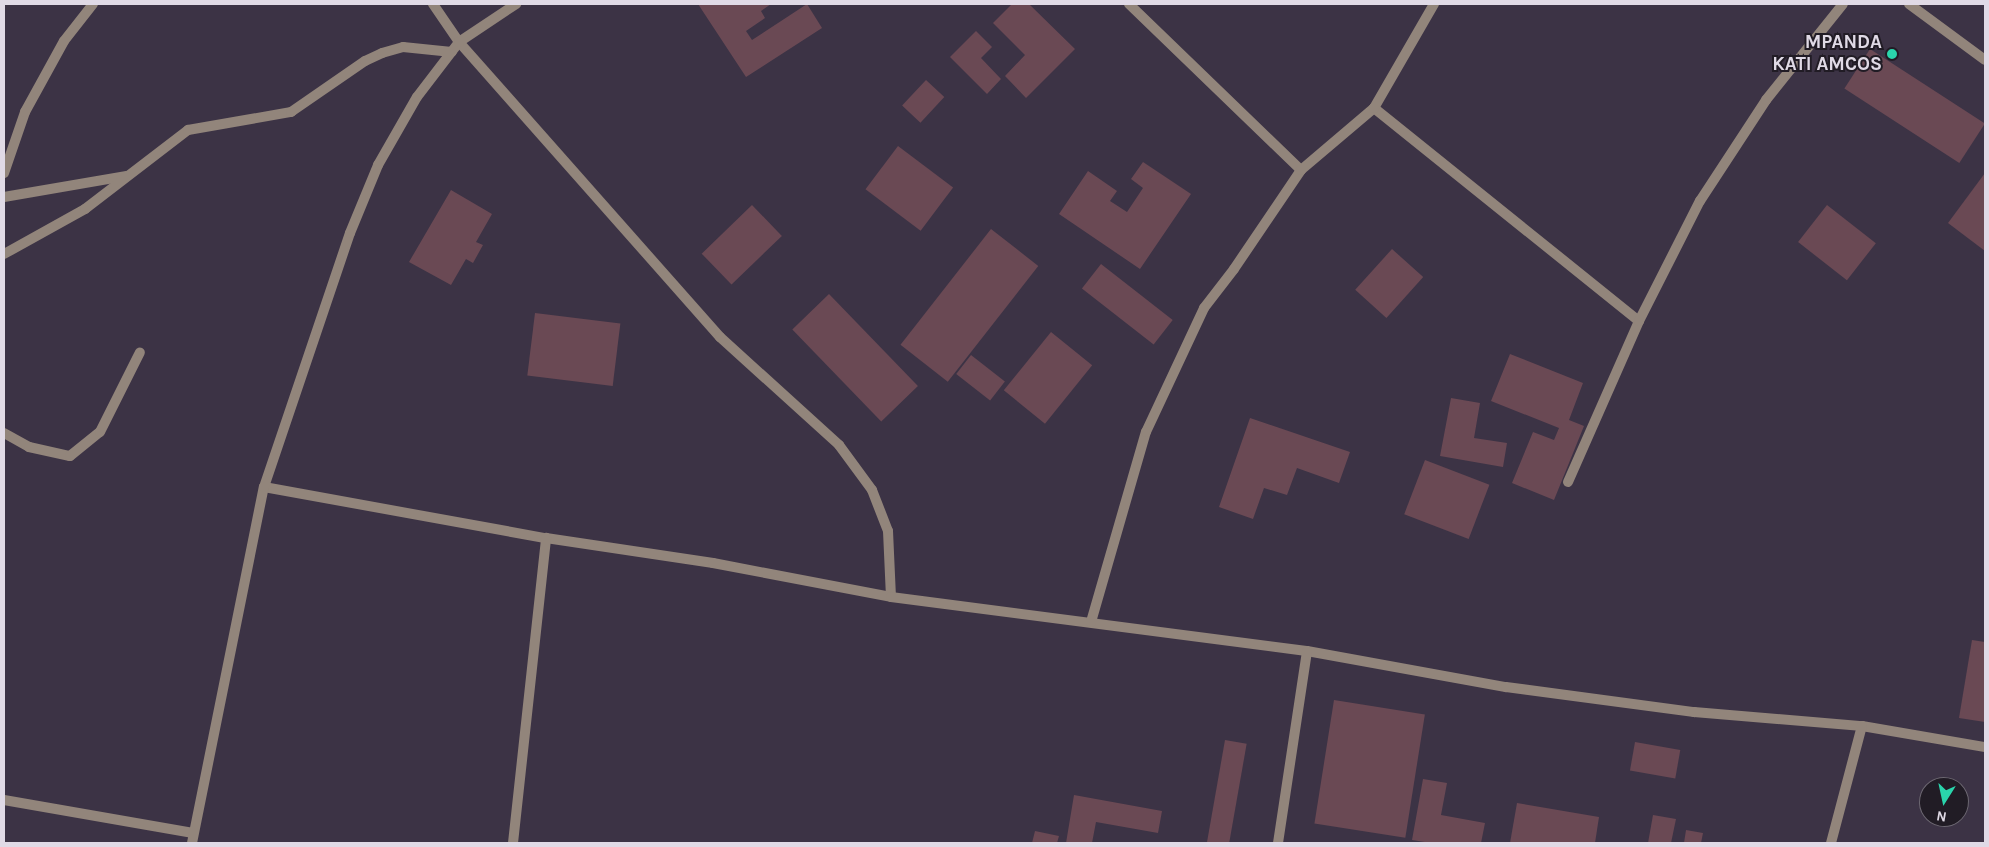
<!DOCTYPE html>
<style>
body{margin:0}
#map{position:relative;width:1989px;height:847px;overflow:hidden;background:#3c3345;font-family:Karla,sans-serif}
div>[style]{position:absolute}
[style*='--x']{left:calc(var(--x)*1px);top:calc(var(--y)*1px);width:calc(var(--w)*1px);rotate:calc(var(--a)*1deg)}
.building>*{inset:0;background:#6a4954;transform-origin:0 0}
.minor>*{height:10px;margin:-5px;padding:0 5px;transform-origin:5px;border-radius:5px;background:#92857b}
.tertiary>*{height:10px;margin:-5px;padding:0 5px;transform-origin:5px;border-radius:5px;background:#92857b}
.dots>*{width:14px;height:14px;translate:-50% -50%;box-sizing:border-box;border:2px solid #211c25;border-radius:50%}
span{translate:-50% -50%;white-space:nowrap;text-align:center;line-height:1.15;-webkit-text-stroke:4px #211c25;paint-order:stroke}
.poi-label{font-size:19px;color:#e0dae6;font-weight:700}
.right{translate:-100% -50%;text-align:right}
.frame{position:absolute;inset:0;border:5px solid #e0dae6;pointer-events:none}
.north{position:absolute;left:1919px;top:777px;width:50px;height:50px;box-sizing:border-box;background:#211c25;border:1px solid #6d6872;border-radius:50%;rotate:190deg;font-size:14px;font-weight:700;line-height:20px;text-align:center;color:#e0dae6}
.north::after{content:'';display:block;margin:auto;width:18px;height:22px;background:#2ad5ac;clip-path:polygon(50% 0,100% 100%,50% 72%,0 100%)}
</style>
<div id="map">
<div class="building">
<div style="clip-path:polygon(698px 4px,771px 4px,761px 11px,765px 18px,746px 31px,752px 40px,807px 4px,822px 28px,746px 77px)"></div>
<div style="clip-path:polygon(1012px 4px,1029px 4px,1075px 49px,1026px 98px,1005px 76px,1025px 55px,993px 23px)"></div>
<div style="clip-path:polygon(976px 31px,992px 47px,981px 58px,1001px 79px,987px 94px,950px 57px)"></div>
<div style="left:1870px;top:49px;width:137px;height:47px;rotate:33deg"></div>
<div style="left:926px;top:80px;width:25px;height:35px;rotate:43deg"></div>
<div style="left:898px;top:146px;width:69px;height:54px;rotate:37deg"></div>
<div style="clip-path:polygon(1143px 162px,1191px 194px,1140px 269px,1059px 214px,1088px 171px,1117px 191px,1110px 201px,1127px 212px,1143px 188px,1131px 179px)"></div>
<div style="clip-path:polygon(1985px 173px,1985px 251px,1948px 223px)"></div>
<div style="clip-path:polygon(451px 190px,492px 214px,476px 242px,483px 245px,473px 263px,466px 259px,451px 285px,409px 262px)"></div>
<div style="left:752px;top:205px;width:43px;height:70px;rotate:46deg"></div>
<div style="left:1827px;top:205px;width:62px;height:47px;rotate:38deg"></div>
<div style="left:991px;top:229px;width:60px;height:147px;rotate:38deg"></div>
<div style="left:1392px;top:249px;width:42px;height:55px;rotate:42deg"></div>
<div style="left:1101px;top:264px;width:91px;height:31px;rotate:38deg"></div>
<div style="left:829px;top:294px;width:128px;height:51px;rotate:46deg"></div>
<div style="left:535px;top:313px;width:86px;height:63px;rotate:7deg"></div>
<div style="left:1051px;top:332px;width:53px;height:75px;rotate:39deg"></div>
<div style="clip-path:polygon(1510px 354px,1583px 383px,1569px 420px,1584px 426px,1554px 500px,1512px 483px,1533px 432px,1554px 440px,1559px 428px,1491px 401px)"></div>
<div style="left:971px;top:355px;width:43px;height:24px;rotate:38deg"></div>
<div style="clip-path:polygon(1451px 398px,1480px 403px,1474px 438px,1507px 443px,1503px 467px,1440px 456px)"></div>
<div style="clip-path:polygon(1250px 418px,1350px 452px,1339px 483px,1297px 468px,1287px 495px,1264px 488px,1253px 519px,1219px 507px)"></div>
<div style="left:1425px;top:460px;width:69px;height:58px;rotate:21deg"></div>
<div style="clip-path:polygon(1972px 640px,1985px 642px,1985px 722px,1959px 718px)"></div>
<div style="left:1334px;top:700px;width:92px;height:125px;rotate:9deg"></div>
<div style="left:1225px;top:740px;width:22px;height:105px;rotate:10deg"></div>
<div style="left:1635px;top:742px;width:46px;height:29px;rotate:10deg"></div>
<div style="clip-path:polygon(1423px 779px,1447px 783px,1441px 815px,1485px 823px,1481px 843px,1431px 843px,1412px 840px)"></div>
<div style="clip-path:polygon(1074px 795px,1162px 811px,1158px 833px,1096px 822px,1092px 843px,1066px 843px)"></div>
<div style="clip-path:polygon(1517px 803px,1599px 817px,1595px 843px,1510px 843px)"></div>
<div style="clip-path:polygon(1653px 815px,1676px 819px,1671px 843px,1648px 843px)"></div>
<div style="clip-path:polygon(1686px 830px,1703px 833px,1701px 843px,1684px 843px)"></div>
<div style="clip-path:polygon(1035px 831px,1059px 836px,1057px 843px,1032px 843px)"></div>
</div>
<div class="minor">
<div style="--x:433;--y:4;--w:46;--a:55.6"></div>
<div style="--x:459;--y:42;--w:394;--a:48.5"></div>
<div style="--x:720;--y:337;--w:161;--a:42.2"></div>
<div style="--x:839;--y:445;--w:56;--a:53.7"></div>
<div style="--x:872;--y:490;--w:44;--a:68.7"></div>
<div style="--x:888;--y:531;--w:66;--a:87.4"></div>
<div style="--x:1129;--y:4;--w:239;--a:44"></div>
<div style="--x:1909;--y:4;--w:94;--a:36.4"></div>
<div style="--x:1374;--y:108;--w:340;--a:38.8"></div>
<div style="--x:4;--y:173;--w:65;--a:-71"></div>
<div style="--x:25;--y:112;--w:81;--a:-61.2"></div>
<div style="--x:64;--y:41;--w:47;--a:-51.9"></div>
<div style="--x:4;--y:197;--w:123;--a:-9.8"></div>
<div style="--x:4;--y:254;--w:93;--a:-29.1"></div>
<div style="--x:85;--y:209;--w:130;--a:-37.5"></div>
<div style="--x:188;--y:130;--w:105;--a:-9.9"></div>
<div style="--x:291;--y:112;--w:90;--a:-34.6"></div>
<div style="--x:365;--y:61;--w:19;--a:-25"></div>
<div style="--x:382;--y:53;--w:22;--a:-16"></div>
<div style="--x:403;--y:47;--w:49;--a:5.8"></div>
<div style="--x:4;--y:433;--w:29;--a:29"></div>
<div style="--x:29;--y:447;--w:42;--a:12.4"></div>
<div style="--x:70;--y:456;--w:38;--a:-39"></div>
<div style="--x:100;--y:432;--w:89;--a:-63.4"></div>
<div style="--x:1568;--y:482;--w:176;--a:-66.2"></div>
<div style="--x:1639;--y:321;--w:135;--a:-63.1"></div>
<div style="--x:1700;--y:201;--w:121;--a:-56.8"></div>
<div style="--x:1766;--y:100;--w:123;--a:-51.3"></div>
<div style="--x:264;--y:487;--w:287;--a:10.3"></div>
<div style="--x:546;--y:538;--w:169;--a:8.5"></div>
<div style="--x:713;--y:563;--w:181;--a:10.8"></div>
<div style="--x:891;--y:597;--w:419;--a:7.4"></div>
<div style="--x:1307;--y:651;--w:202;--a:10.3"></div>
<div style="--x:1506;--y:687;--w:190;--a:7.6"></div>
<div style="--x:1694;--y:712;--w:169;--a:4.8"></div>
<div style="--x:1862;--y:726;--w:125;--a:9.7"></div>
<div style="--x:1091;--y:622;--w:198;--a:-73.9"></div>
<div style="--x:1146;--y:432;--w:137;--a:-64.9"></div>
<div style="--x:1204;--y:308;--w:49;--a:-52.4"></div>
<div style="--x:1234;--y:269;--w:120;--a:-55.9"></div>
<div style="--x:1301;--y:170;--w:96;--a:-40.3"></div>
<div style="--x:1374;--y:108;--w:120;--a:-60"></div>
<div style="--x:4;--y:800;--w:192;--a:9.9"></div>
<div style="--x:513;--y:843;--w:307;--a:-83.8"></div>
<div style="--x:1278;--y:843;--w:194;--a:-81.4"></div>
<div style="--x:1831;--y:843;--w:121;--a:-75.2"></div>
</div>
<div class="tertiary">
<div style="--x:192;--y:843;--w:363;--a:-78.6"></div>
<div style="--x:264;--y:487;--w:268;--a:-71.3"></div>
<div style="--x:350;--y:233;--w:74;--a:-67.6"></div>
<div style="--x:378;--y:165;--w:78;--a:-60.2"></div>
<div style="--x:417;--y:97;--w:69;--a:-52.6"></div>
<div style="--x:459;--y:42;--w:69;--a:-33.7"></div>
</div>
<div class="dots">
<div style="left:1892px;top:54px;background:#2ad5ac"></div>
</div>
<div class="poi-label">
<span class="right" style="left:1882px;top:54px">MPANDA<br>KATI AMCOS</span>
</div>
<div class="frame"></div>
<div class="north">N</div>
</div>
